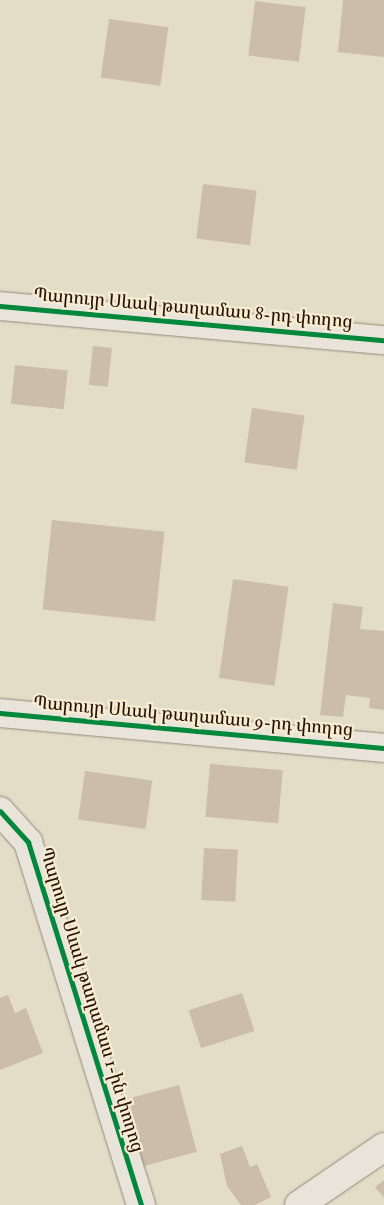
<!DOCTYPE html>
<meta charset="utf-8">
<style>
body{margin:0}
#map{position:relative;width:384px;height:1205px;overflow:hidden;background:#e3dcc6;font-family:"IM FELL Double Pica","Noto Serif Armenian",serif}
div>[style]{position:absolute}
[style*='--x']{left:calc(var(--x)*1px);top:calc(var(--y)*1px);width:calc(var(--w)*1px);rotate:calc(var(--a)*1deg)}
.building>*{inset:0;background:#ccbcaa;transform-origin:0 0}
.roads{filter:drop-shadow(0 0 1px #918a7c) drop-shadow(0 0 1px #918a7c)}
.minor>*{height:28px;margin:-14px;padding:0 14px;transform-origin:14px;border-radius:14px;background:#e9e4da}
.cycleway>*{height:5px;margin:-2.5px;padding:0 2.5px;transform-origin:2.5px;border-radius:2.5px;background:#00873e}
span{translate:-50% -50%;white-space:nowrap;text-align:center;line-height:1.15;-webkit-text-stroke:4.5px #f5ecd2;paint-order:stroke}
.street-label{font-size:18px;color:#291205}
</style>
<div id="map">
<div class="building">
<div style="clip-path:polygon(343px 0,384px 0,384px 57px,338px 52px)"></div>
<div style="left:255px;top:1px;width:51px;height:55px;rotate:7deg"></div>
<div style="left:109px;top:19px;width:60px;height:59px;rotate:8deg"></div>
<div style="left:203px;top:184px;width:54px;height:55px;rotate:7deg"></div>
<div style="left:93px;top:346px;width:19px;height:39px;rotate:6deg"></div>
<div style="left:15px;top:365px;width:53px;height:39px;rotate:6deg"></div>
<div style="left:252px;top:408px;width:53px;height:55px;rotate:8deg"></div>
<div style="left:52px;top:520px;width:113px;height:90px;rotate:6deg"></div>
<div style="left:233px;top:579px;width:56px;height:100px;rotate:8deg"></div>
<div style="clip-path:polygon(333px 603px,363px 607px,360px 629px,384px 631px,384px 710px,369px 708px,370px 698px,346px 695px,343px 717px,320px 715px)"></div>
<div style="left:210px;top:764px;width:73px;height:53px;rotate:5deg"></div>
<div style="left:85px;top:771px;width:68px;height:49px;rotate:8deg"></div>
<div style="left:204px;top:848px;width:34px;height:52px;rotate:3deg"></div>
<div style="left:242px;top:993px;width:40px;height:56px;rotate:72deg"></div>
<div style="clip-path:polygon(8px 995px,15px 1013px,26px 1008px,43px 1053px,0 1070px,0 998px)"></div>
<div style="left:179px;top:1085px;width:69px;height:59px;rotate:75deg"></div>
<div style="clip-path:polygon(242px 1146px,250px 1167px,257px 1164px,271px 1197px,255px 1205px,241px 1205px,227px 1186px,220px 1154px)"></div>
<div style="clip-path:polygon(384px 1180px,384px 1198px,375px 1187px)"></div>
</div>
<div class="roads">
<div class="minor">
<div style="--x:0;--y:306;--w:386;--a:5.1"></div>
<div style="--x:0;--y:713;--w:386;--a:5.2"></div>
<div style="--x:0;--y:811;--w:42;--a:47.9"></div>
<div style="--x:28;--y:842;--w:380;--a:72.7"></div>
<div style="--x:299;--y:1205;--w:103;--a:-34.3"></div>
</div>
</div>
<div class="cycleway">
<div style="--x:0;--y:306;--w:386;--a:5.1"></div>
<div style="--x:0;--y:713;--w:386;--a:5.2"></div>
<div style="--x:0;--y:811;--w:42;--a:47.9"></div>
<div style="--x:28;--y:842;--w:380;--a:72.7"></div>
</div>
<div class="street-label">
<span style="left:193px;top:309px;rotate:5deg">Պարույր Սևակ թաղամաս 8-րդ փողոց</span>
<span style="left:193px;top:717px;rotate:5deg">Պարույր Սևակ թաղամաս 9-րդ փողոց</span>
<span style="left:91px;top:1000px;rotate:73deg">Պարույր Սևակ թաղամաս 1-ին փողոց</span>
</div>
</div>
